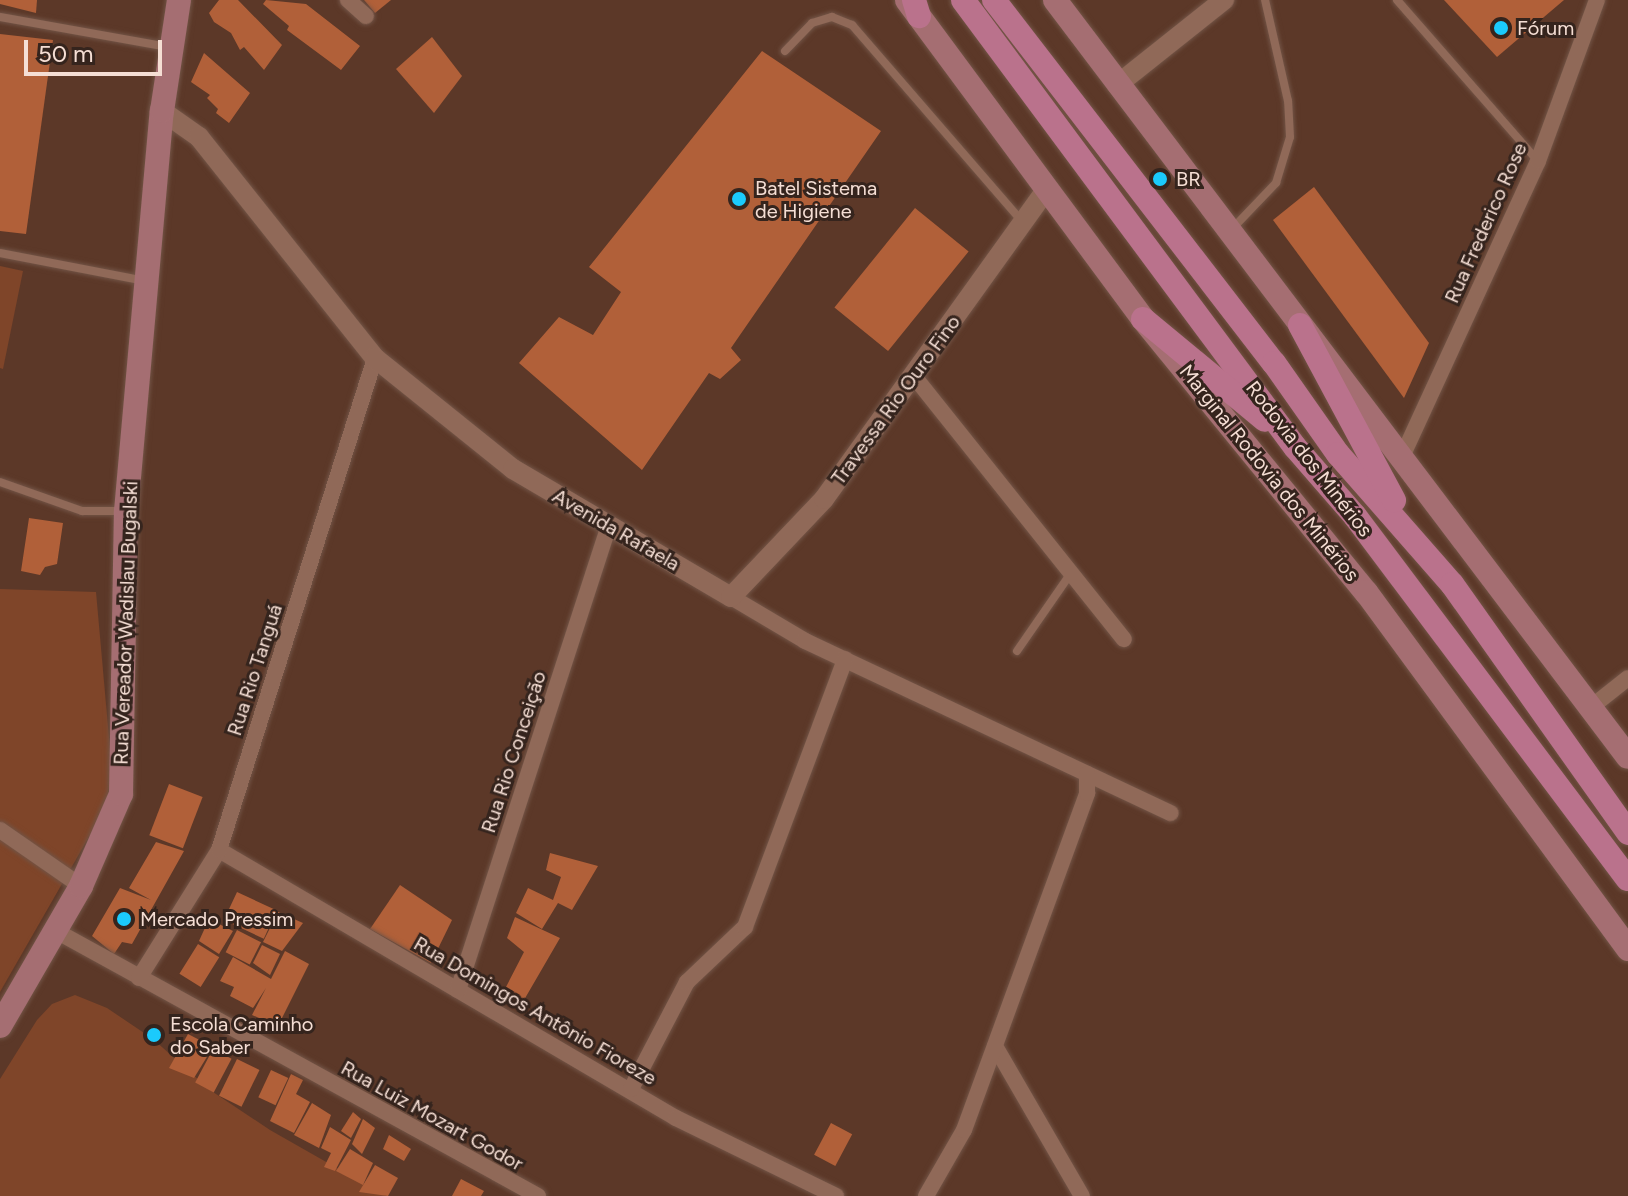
<!DOCTYPE html>
<meta charset="utf-8">
<style>
body{margin:0}
#map{position:relative;width:1628px;height:1196px;overflow:hidden;background:#5c3828;font-family:Figtree,sans-serif}
div>[style]{position:absolute}
[style*='--x']{left:calc(var(--x)*1px);top:calc(var(--y)*1px);width:calc(var(--w)*1px);rotate:calc(var(--a)*1deg)}
.green>*{inset:0;background:#7f4529}
.building>*{inset:0;background:#b16039;transform-origin:0 0}
.roads{filter:drop-shadow(0 0 2px #725446) drop-shadow(0 0 2px #725446)}
.service>*{height:8px;margin:-4px;padding:0 4px;transform-origin:4px;border-radius:4px;background:#906958}
.minor>*{height:16px;margin:-8px;padding:0 8px;transform-origin:8px;border-radius:8px;background:#906958}
.tertiary>*{height:20px;margin:-10px;padding:0 10px;transform-origin:10px;border-radius:10px;background:#906958}
.secondary>*{height:24px;margin:-12px;padding:0 12px;transform-origin:12px;border-radius:12px;background:#a56e72}
.primary>*{height:24px;margin:-12px;padding:0 12px;transform-origin:12px;border-radius:12px;background:#ba728c}
.dots>*{width:22px;height:22px;translate:-50% -50%;box-sizing:border-box;border:4px solid #35241d;border-radius:50%}
span{translate:-50% -50%;white-space:nowrap;text-align:center;line-height:1.15;-webkit-text-stroke:6px #35241d;paint-order:stroke}
.poi-label{font-size:20px;color:#f5ded4}
.left{translate:0 -50%;text-align:left}
.street-label{font-size:20px;color:#f5ded4}
.scale{position:absolute;left:24px;top:40px;width:138px;height:36px;box-sizing:border-box;border:4px solid #f5ded4;border-top:0;padding-left:10px;font-size:24px;line-height:28px;white-space:nowrap;color:#f5ded4;-webkit-text-stroke:6px #35241d;paint-order:stroke}
</style>
<div id="map">
<div class="green">
<div style="clip-path:polygon(0 266px,23px 271px,3px 369px,0 368px)"></div>
<div style="clip-path:polygon(0 589px,96px 592px,111px 760px,108px 798px,94px 828px,0 992px)"></div>
<div style="clip-path:polygon(75px 995px,107px 1008px,153px 1039px,210px 1090px,270px 1130px,386px 1196px,0 1196px,0 1079px,37px 1020px,52px 1004px)"></div>
</div>
<div class="building">
<div style="clip-path:polygon(0 0,37px 0,36px 13px,0 4px)"></div>
<div style="clip-path:polygon(219px 0,238px 0,282px 45px,264px 70px,244px 47px,240px 50px,231px 33px,214px 22px,209px 13px)"></div>
<div style="clip-path:polygon(266px 0,306px 4px,360px 46px,341px 70px,287px 30px,289px 26px,263px 4px)"></div>
<div style="clip-path:polygon(364px 0,391px 0,375px 13px)"></div>
<div style="clip-path:polygon(1444px 0,1564px 0,1497px 57px)"></div>
<div style="clip-path:polygon(0 34px,53px 40px,26px 234px,0 231px)"></div>
<div style="clip-path:polygon(432px 37px,462px 76px,434px 113px,396px 69px)"></div>
<div style="clip-path:polygon(762px 51px,881px 131px,731px 348px,741px 360px,720px 379px,709px 373px,642px 470px,519px 363px,559px 317px,593px 335px,621px 292px,589px 267px)"></div>
<div style="clip-path:polygon(204px 53px,250px 93px,229px 123px,216px 113px,218px 109px,207px 98px,210px 95px,191px 82px)"></div>
<div style="clip-path:polygon(1314px 187px,1429px 343px,1404px 398px,1273px 220px)"></div>
<div style="left:915px;top:208px;width:69px;height:128px;rotate:39deg"></div>
<div style="clip-path:polygon(29px 518px,63px 523px,57px 564px,45px 567px,40px 575px,21px 571px)"></div>
<div style="left:169px;top:784px;width:36px;height:55px;rotate:21deg"></div>
<div style="clip-path:polygon(156px 842px,184px 851px,132px 944px,122px 942px,114px 954px,92px 936px,120px 888px,151px 900px,129px 888px)"></div>
<div style="clip-path:polygon(550px 853px,598px 866px,572px 910px,558px 903px,542px 929px,516px 913px,528px 888px,553px 900px,561px 877px,546px 870px)"></div>
<div style="clip-path:polygon(400px 885px,452px 920px,431px 963px,370px 929px)"></div>
<div style="left:237px;top:892px;width:44px;height:31px;rotate:25deg"></div>
<div style="clip-path:polygon(278px 912px,303px 923px,282px 951px,263px 942px)"></div>
<div style="clip-path:polygon(515px 917px,560px 938px,524px 1000px,506px 987px,524px 952px,507px 938px)"></div>
<div style="clip-path:polygon(209px 919px,233px 931px,219px 954px,199px 941px)"></div>
<div style="left:237px;top:930px;width:27px;height:25px;rotate:27deg"></div>
<div style="left:198px;top:944px;width:25px;height:35px;rotate:32deg"></div>
<div style="clip-path:polygon(262px 945px,280px 954px,270px 975px,253px 963px)"></div>
<div style="clip-path:polygon(285px 951px,309px 964px,278px 1026px,252px 1015px,266px 988px,253px 1008px,230px 996px,234px 987px,220px 981px,233px 957px,271px 979px)"></div>
<div style="clip-path:polygon(188px 1034px,213px 1047px,194px 1078px,169px 1068px)"></div>
<div style="left:213px;top:1049px;width:21px;height:38px;rotate:28deg"></div>
<div style="left:237px;top:1059px;width:25px;height:41px;rotate:26deg"></div>
<div style="left:271px;top:1070px;width:19px;height:30px;rotate:25deg"></div>
<div style="clip-path:polygon(291px 1074px,303px 1080px,296px 1094px,310px 1102px,294px 1133px,270px 1121px)"></div>
<div style="clip-path:polygon(312px 1103px,331px 1115px,319px 1148px,294px 1135px)"></div>
<div style="clip-path:polygon(353px 1112px,361px 1119px,351px 1138px,341px 1131px)"></div>
<div style="clip-path:polygon(363px 1119px,375px 1128px,362px 1154px,352px 1144px)"></div>
<div style="left:831px;top:1123px;width:24px;height:36px;rotate:28deg"></div>
<div style="clip-path:polygon(330px 1127px,351px 1140px,335px 1171px,324px 1167px,331px 1153px,321px 1148px)"></div>
<div style="clip-path:polygon(389px 1135px,411px 1149px,404px 1161px,383px 1149px)"></div>
<div style="clip-path:polygon(350px 1149px,373px 1163px,363px 1185px,336px 1171px)"></div>
<div style="clip-path:polygon(375px 1165px,398px 1178px,388px 1196px,359px 1192px)"></div>
<div style="clip-path:polygon(461px 1179px,484px 1191px,481px 1196px,452px 1196px)"></div>
</div>
<div class="roads">
<div class="service">
<div style="--x:1397;--y:0;--w:214;--a:48.8"></div>
<div style="--x:0;--y:17;--w:171;--a:10.1"></div>
<div style="--x:785;--y:51;--w:39;--a:-46"></div>
<div style="--x:812;--y:23;--w:21;--a:-17"></div>
<div style="--x:832;--y:17;--w:22;--a:22"></div>
<div style="--x:852;--y:25;--w:258;--a:49.1"></div>
<div style="--x:1232;--y:229;--w:64;--a:-46.3"></div>
<div style="--x:1276;--y:183;--w:48;--a:-73.1"></div>
<div style="--x:1290;--y:137;--w:36;--a:-93"></div>
<div style="--x:1288;--y:101;--w:104;--a:-102.8"></div>
<div style="--x:0;--y:253;--w:148;--a:10.9"></div>
<div style="--x:0;--y:482;--w:87;--a:19.5"></div>
<div style="--x:82;--y:511;--w:43;--a:0"></div>
<div style="--x:1017;--y:651;--w:95;--a:-55.3"></div>
</div>
<div class="minor">
<div style="--x:348;--y:0;--w:24;--a:42"></div>
<div style="--x:913;--y:375;--w:338;--a:51.4"></div>
<div style="--x:1401;--y:459;--w:328;--a:-65.3"></div>
<div style="--x:1538;--y:161;--w:171;--a:-69.9"></div>
<div style="--x:731;--y:597;--w:86;--a:30.7"></div>
<div style="--x:805;--y:641;--w:404;--a:25.2"></div>
<div style="--x:1590;--y:708;--w:48;--a:-38.3"></div>
<div style="--x:0;--y:830;--w:98;--a:34.7"></div>
<div style="--x:219;--y:850;--w:530;--a:30.39"></div>
<div style="--x:676;--y:1118;--w:178;--a:26"></div>
<div style="--x:56;--y:931;--w:550;--a:28.8"></div>
<div style="--x:139;--y:978;--w:151;--a:-58"></div>
<div style="--x:219;--y:850;--w:516;--a:-72.41"></div>
<div style="--x:458;--y:990;--w:488;--a:-72"></div>
<div style="--x:995;--y:1046;--w:173;--a:59.9"></div>
<div style="--x:631;--y:1089;--w:121;--a:-62.4"></div>
<div style="--x:687;--y:982;--w:80;--a:-43.5"></div>
<div style="--x:745;--y:927;--w:286;--a:-69.5"></div>
<div style="--x:926;--y:1196;--w:76;--a:-60.1"></div>
<div style="--x:964;--y:1130;--w:359;--a:-69.9"></div>
<div style="--x:1087;--y:793;--w:19;--a:-90"></div>
</div>
<div class="tertiary">
<div style="--x:1117;--y:85;--w:137;--a:-38.5"></div>
<div style="--x:162;--y:111;--w:45;--a:35.1"></div>
<div style="--x:199;--y:137;--w:283;--a:51.5"></div>
<div style="--x:375;--y:358;--w:177;--a:38.8"></div>
<div style="--x:513;--y:469;--w:253;--a:30.4"></div>
<div style="--x:731;--y:597;--w:135;--a:-46.5"></div>
<div style="--x:824;--y:499;--w:380;--a:-54.3"></div>
</div>
<div class="secondary">
<div style="--x:907;--y:0;--w:397;--a:53.5"></div>
<div style="--x:1143;--y:319;--w:353;--a:50.8"></div>
<div style="--x:1366;--y:592;--w:443;--a:53.7"></div>
<div style="--x:1055;--y:0;--w:949;--a:52.88"></div>
<div style="--x:0;--y:1026;--w:162;--a:-59.9"></div>
<div style="--x:81;--y:886;--w:100;--a:-66.5"></div>
<div style="--x:121;--y:794;--w:283;--a:-89"></div>
<div style="--x:126;--y:511;--w:402;--a:-84.9"></div>
<div style="--x:162;--y:111;--w:112;--a:-81.3"></div>
</div>
<div class="primary">
<div style="--x:914;--y:0;--w:17;--a:73"></div>
<div style="--x:963;--y:0;--w:557;--a:53.4"></div>
<div style="--x:1295;--y:447;--w:91;--a:49"></div>
<div style="--x:1355;--y:516;--w:454;--a:53.1"></div>
<div style="--x:994;--y:0;--w:458;--a:52.4"></div>
<div style="--x:1274;--y:363;--w:111;--a:54.9"></div>
<div style="--x:1338;--y:454;--w:173;--a:48.8"></div>
<div style="--x:1452;--y:584;--w:305;--a:54.7"></div>
<div style="--x:1143;--y:319;--w:158;--a:39.6"></div>
<div style="--x:1300;--y:325;--w:199;--a:61.8"></div>
</div>
</div>
<div class="dots">
<div style="left:1501px;top:28px;background:#1bcafc"></div>
<div style="left:1160px;top:179px;background:#1bcafc"></div>
<div style="left:739px;top:199px;background:#1bcafc"></div>
<div style="left:124px;top:919px;background:#1bcafc"></div>
<div style="left:154px;top:1035px;background:#1bcafc"></div>
</div>
<div class="poi-label">
<span class="left" style="left:1517px;top:28px">Fórum</span>
<span class="left" style="left:1176px;top:179px">BR</span>
<span class="left" style="left:755px;top:200px">Batel Sistema<br>de Higiene</span>
<span class="left" style="left:140px;top:919px">Mercado Pressim</span>
<span class="left" style="left:170px;top:1036px">Escola Caminho<br>do Saber</span>
</div>
<div class="street-label">
<span style="left:1486px;top:223px;rotate:-66deg">Rua Frederico Rose</span>
<span style="left:896px;top:400px;rotate:-54deg">Travessa Rio Ouro Fino</span>
<span style="left:1309px;top:459px;rotate:52deg">Rodovia dos Minérios</span>
<span style="left:1269px;top:473px;rotate:51deg">Marginal Rodovia dos Minérios</span>
<span style="left:616px;top:530px;rotate:30deg">Avenida Rafaela</span>
<span style="left:126px;top:623px;rotate:-88deg">Rua Vereador Wadislau Bugalski</span>
<span style="left:255px;top:670px;rotate:-72deg">Rua Rio Tanguá</span>
<span style="left:514px;top:752px;rotate:-72deg">Rua Rio Conceição</span>
<span style="left:535px;top:1011px;rotate:30deg">Rua Domingos Antônio Fioreze</span>
<span style="left:432px;top:1116px;rotate:29deg">Rua Luiz Mozart Godor</span>
</div>
<div class="scale">50 m</div>
</div>
